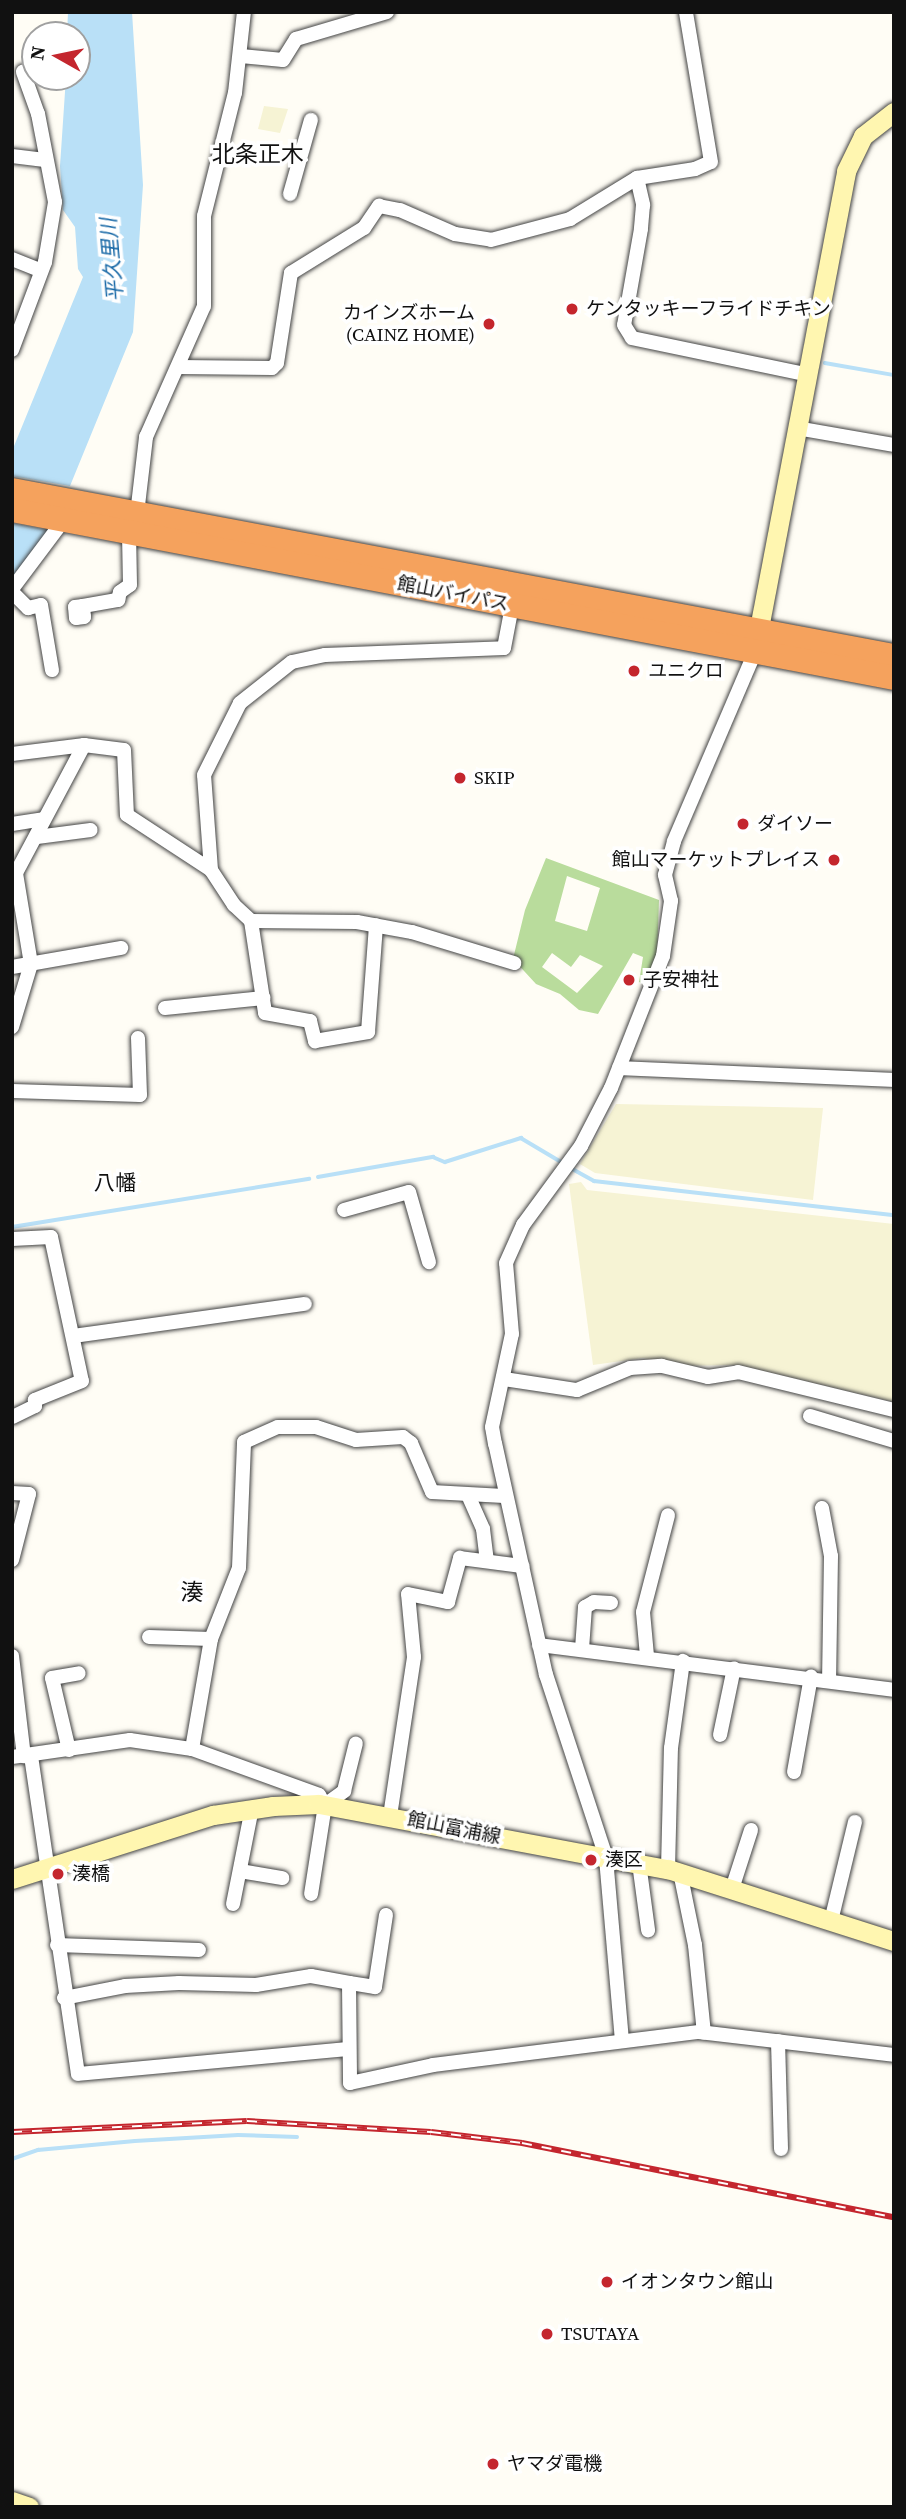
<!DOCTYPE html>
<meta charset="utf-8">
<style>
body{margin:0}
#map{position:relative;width:906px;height:2519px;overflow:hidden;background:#fffdf5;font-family:"Source Serif 4","Noto Sans JP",serif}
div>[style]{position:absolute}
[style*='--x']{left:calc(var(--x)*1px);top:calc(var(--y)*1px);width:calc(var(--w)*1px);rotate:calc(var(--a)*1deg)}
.farmland>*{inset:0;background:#f6f3d4}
.forest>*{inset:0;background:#b9dc9c}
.water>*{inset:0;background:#b9e0f7}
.stream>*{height:3.5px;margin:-1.75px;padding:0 1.75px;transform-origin:1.75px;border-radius:1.75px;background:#b9e0f7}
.roads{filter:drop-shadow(0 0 2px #444) drop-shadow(0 0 2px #444)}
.street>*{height:14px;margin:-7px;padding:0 7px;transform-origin:7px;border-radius:7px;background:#fff}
.secondary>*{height:19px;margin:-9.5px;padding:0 9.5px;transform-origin:9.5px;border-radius:9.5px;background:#fff6b0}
.highway>*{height:24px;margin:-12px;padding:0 12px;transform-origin:12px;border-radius:12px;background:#f5a25d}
.rail>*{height:6px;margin-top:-3px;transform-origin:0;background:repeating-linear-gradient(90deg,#fff 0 10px,#c4262e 0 20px);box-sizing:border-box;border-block:2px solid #c4262e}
.dots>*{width:19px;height:19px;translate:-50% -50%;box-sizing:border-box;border:4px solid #fff;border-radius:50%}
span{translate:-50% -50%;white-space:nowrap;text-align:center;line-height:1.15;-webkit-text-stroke:7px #fff;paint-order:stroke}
.poi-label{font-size:19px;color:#111}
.left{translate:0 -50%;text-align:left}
.right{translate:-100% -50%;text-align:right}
.street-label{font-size:19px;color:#111}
.water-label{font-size:21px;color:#1768a6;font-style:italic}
.neighbourhood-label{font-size:21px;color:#111}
.quarter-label{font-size:23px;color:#111}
.frame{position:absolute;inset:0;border:14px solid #111;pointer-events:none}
.north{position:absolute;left:21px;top:21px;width:70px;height:70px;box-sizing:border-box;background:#fff;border:2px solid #a0a0a0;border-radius:50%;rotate:279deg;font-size:19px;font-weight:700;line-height:28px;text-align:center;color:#111}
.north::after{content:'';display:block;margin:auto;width:24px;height:32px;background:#c4262e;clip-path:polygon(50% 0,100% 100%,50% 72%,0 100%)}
</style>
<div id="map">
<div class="farmland">
<div style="clip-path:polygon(264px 106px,288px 109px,280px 133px,258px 129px)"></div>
<div style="clip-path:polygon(616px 1104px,823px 1108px,813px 1200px,595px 1173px,580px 1164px)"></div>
<div style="clip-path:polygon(581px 1182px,587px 1190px,894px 1224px,894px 1402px,738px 1365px,676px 1366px,643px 1358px,593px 1365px,569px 1184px)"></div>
</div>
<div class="forest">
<div style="clip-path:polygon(evenodd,546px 858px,659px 900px,657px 961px,646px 985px,639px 982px,643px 957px,633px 953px,598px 1014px,579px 1010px,560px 994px,536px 984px,513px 959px,525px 910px,546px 858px,567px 876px,600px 888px,587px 931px,555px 921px,567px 876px,546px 858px,552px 953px,571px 967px,580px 955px,603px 966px,577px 993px,542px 967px,552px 953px)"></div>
</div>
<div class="water">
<div style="clip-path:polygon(68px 12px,132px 12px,143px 185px,133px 332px,70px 486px,12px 476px,12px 451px,83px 277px,78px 269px,75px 227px,63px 210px,60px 166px,66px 77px,77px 77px,77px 35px,67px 35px)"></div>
<div style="clip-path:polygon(12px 523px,48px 530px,12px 578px)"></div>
</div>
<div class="stream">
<div style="--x:825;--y:363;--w:70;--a:9.9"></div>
<div style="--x:569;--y:1167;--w:29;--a:29"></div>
<div style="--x:594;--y:1181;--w:302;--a:6.5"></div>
<div style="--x:318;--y:1177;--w:117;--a:-9.9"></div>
<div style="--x:433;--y:1157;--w:13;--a:23"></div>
<div style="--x:445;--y:1162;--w:80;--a:-17.5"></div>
<div style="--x:521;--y:1138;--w:49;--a:30.8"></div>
<div style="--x:12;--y:1227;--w:301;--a:-9.2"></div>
<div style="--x:12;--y:2159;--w:28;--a:-19"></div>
<div style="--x:38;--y:2150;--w:97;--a:-5.3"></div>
<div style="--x:135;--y:2141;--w:103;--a:-3.3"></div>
<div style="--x:238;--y:2135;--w:59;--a:1.9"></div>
</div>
<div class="roads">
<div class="street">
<div style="--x:241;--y:56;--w:42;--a:5.4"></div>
<div style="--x:283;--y:60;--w:25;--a:-58"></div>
<div style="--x:296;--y:39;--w:95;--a:-16.5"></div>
<div style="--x:12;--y:156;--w:33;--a:7"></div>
<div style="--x:637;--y:178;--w:28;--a:77"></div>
<div style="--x:643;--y:205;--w:24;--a:95"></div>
<div style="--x:641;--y:229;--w:97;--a:100"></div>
<div style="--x:624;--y:325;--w:15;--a:58"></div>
<div style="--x:632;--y:338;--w:181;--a:11.8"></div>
<div style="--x:290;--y:194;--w:77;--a:-74.2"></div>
<div style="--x:12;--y:259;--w:31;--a:22"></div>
<div style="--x:12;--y:350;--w:94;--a:-69.4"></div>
<div style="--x:45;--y:262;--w:61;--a:-80.5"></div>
<div style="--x:55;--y:202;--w:90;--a:-100.9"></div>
<div style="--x:38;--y:114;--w:45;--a:-109.7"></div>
<div style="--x:179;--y:367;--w:93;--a:0.6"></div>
<div style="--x:272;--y:368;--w:7;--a:-45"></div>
<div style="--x:277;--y:363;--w:91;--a:-81.2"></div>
<div style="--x:291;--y:273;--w:86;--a:-31.7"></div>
<div style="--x:364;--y:228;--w:27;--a:-56"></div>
<div style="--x:379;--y:206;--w:21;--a:11"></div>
<div style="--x:400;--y:210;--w:60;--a:23.6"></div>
<div style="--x:455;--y:234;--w:36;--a:9"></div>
<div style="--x:491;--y:240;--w:82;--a:-14.9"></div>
<div style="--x:570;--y:219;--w:79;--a:-31.5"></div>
<div style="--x:637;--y:178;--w:59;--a:-8.8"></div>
<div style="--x:695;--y:169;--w:17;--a:-24"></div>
<div style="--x:711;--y:162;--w:152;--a:-99.5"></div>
<div style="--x:797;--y:428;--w:98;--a:9.9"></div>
<div style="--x:137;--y:514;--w:78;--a:-83.3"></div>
<div style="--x:146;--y:437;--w:143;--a:-66.1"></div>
<div style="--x:204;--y:306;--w:90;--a:-90"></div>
<div style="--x:204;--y:216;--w:127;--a:-75.9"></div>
<div style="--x:235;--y:93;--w:81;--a:-83.7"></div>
<div style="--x:12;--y:589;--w:90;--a:-53.1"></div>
<div style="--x:12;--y:592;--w:23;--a:45"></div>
<div style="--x:28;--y:608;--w:13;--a:-13"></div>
<div style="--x:41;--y:605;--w:66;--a:80.4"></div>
<div style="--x:83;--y:606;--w:11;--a:85"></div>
<div style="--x:84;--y:617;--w:8;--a:173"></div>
<div style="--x:76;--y:618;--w:11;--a:-95"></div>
<div style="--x:75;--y:607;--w:8;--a:-7"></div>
<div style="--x:83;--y:606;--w:36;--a:-10"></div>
<div style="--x:118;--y:600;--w:8;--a:-76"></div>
<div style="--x:120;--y:592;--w:12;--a:-35"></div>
<div style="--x:130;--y:585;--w:53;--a:-91.1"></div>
<div style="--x:12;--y:754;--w:73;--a:-7.1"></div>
<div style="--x:84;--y:745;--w:40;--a:7.1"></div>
<div style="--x:124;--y:750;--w:65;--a:87.4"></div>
<div style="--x:127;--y:815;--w:100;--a:33.2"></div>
<div style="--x:211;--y:870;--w:42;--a:56.7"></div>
<div style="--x:234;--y:905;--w:23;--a:43"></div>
<div style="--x:251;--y:921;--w:93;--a:81.3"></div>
<div style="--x:265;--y:1013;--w:46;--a:10.1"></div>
<div style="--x:310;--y:1021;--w:21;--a:76"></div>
<div style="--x:315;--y:1041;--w:54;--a:-9.6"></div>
<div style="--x:368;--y:1032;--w:107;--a:-85.7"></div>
<div style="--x:12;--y:824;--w:30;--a:-9"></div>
<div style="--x:37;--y:837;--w:54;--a:-7.4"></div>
<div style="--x:211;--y:870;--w:95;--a:-94.2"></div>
<div style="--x:204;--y:775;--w:80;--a:-63.4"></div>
<div style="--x:240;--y:703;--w:66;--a:-38.3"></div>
<div style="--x:292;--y:662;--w:34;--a:-12"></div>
<div style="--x:325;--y:655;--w:179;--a:-2.2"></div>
<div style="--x:504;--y:648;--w:43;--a:-79.2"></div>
<div style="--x:251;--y:921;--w:106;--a:0.5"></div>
<div style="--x:357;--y:922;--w:56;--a:10.3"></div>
<div style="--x:412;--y:932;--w:107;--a:16.9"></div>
<div style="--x:12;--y:967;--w:111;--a:-9.9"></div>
<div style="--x:165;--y:1008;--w:99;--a:-5.8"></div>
<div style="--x:12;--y:1027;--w:66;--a:-73.2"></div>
<div style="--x:31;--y:964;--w:92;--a:-99.4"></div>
<div style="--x:16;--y:873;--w:145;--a:-62"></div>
<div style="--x:619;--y:1068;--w:275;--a:2.5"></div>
<div style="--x:12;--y:1091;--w:128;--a:1.8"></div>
<div style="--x:140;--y:1095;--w:57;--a:-92"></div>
<div style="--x:344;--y:1210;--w:67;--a:-15.5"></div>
<div style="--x:409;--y:1192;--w:73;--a:74.1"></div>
<div style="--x:12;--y:1239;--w:39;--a:-3"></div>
<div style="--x:51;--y:1237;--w:147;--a:77.9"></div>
<div style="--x:82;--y:1381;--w:51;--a:158"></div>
<div style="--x:35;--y:1400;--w:6;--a:90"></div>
<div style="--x:35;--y:1406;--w:25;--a:154"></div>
<div style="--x:73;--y:1336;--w:234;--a:-7.9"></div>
<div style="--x:504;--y:1379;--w:74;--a:8.6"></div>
<div style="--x:577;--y:1390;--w:57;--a:-22.5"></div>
<div style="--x:630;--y:1368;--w:32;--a:-4"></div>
<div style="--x:662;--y:1366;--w:47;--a:13.4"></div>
<div style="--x:708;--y:1377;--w:30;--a:-9"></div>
<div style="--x:738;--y:1372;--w:161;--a:13.7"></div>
<div style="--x:810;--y:1416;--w:88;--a:16.6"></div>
<div style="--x:12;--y:1493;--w:17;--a:3"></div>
<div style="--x:29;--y:1494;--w:68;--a:104.4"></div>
<div style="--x:468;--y:1495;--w:37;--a:66"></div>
<div style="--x:483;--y:1529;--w:32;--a:83"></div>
<div style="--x:822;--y:1508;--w:49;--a:79.4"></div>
<div style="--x:831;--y:1556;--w:124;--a:90.9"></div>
<div style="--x:149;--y:1637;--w:62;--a:1.8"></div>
<div style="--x:539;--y:1645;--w:358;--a:7.2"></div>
<div style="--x:582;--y:1649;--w:42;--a:-85.9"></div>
<div style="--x:585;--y:1607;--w:10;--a:-29"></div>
<div style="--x:594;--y:1602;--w:17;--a:3"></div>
<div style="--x:12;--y:1656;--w:101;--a:83.2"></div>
<div style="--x:647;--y:1656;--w:44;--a:-95.2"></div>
<div style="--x:643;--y:1612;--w:100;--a:-75.5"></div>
<div style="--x:720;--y:1735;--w:68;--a:-78.2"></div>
<div style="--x:192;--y:1749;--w:112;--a:-80.2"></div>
<div style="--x:211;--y:1639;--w:76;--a:-68.5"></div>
<div style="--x:239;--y:1568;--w:126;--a:-87.7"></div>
<div style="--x:244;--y:1442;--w:37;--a:-24"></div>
<div style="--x:278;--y:1427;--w:38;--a:0"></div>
<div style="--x:316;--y:1427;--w:42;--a:18"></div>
<div style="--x:356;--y:1440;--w:47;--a:-3.7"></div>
<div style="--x:403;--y:1437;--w:10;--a:37"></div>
<div style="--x:411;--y:1443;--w:53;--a:66.8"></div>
<div style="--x:432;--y:1492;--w:72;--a:3.2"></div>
<div style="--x:69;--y:1750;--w:74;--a:-103.3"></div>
<div style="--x:52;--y:1678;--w:27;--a:-10"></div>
<div style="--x:31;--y:1756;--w:321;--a:81.6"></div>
<div style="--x:78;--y:2074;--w:272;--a:-5.3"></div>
<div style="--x:12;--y:1757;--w:119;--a:-8.2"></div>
<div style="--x:130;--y:1740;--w:63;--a:8.3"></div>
<div style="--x:192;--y:1749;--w:135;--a:19.9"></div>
<div style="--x:319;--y:1795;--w:12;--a:59"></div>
<div style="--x:325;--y:1805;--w:90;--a:98.9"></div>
<div style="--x:794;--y:1772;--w:97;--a:-79.9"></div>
<div style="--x:325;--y:1805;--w:24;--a:-36"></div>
<div style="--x:344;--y:1791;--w:49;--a:-76"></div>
<div style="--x:390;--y:1816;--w:161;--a:-81.4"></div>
<div style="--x:414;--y:1657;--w:63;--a:-95.4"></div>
<div style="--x:408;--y:1594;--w:41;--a:11.3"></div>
<div style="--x:448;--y:1602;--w:46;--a:-74.7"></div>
<div style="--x:460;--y:1558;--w:63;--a:7.4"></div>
<div style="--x:639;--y:1863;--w:68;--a:82.3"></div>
<div style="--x:668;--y:1869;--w:121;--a:-88.6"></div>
<div style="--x:671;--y:1748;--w:88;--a:-82.1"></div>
<div style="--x:240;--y:1871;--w:43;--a:9.5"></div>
<div style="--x:680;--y:1872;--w:75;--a:78.4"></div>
<div style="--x:695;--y:1945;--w:88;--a:84.2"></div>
<div style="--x:732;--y:1889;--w:62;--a:-72.1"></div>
<div style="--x:233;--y:1904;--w:98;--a:-78.8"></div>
<div style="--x:386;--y:1915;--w:73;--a:98.7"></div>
<div style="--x:375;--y:1987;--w:26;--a:-171"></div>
<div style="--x:349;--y:1983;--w:100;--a:89.4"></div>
<div style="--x:350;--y:2083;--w:85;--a:-12.2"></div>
<div style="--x:433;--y:2065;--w:268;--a:-7.1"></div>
<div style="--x:699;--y:2032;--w:196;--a:6.7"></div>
<div style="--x:831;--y:1921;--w:102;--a:-76.4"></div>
<div style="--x:57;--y:1945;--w:142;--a:2"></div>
<div style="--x:64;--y:1998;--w:62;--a:-11.1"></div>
<div style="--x:125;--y:1986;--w:54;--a:-3.2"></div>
<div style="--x:179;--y:1983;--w:77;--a:1.5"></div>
<div style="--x:256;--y:1985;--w:56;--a:-9.3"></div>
<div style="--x:311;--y:1976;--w:39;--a:10"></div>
<div style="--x:622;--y:2041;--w:185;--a:-95"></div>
<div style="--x:606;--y:1857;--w:192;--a:-108.2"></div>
<div style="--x:546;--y:1675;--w:237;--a:-102.4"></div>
<div style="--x:495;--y:1444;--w:17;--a:-100"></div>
<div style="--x:492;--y:1427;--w:95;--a:-77.9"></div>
<div style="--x:512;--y:1334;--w:71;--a:-94.8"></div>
<div style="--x:506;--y:1263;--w:42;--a:-65.9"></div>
<div style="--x:523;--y:1225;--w:98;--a:-53.7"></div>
<div style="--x:581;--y:1146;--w:65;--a:-62.7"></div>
<div style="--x:611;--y:1088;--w:142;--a:-68.5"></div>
<div style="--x:663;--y:956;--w:56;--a:-81.7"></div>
<div style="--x:671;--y:901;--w:27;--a:-103"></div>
<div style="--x:665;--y:875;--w:35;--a:-75"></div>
<div style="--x:674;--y:841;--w:206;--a:-66.8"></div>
<div style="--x:778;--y:2041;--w:108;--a:88.4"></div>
</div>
<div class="secondary">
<div style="--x:756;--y:644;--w:481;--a:-79.2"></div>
<div style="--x:846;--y:171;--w:39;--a:-64"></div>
<div style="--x:863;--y:136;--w:39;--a:-38"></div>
<div style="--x:12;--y:1879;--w:211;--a:-17.7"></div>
<div style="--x:213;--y:1815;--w:61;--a:-8.5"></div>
<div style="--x:273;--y:1806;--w:46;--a:-2.5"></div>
<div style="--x:319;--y:1804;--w:355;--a:10.6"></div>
<div style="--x:668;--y:1869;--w:237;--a:17.7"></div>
<div style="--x:12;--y:2501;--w:18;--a:19"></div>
</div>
<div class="highway">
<div style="--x:12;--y:490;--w:897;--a:10.66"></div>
<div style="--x:12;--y:510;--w:898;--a:10.78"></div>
</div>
</div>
<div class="rail">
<div style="--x:12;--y:2132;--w:235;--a:-2.7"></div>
<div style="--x:247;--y:2121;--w:184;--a:3.4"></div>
<div style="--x:431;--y:2132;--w:92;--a:6.9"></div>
<div style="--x:522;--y:2143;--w:379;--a:11.3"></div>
</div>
<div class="dots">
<div style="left:572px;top:309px;background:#c4262e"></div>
<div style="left:489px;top:324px;background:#c4262e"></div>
<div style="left:634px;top:671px;background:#c4262e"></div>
<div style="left:460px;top:778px;background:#c4262e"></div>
<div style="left:743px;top:824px;background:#c4262e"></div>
<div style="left:834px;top:860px;background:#c4262e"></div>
<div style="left:629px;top:980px;background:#c4262e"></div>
<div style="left:591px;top:1860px;background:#c4262e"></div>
<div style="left:58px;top:1874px;background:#c4262e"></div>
<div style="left:607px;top:2282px;background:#c4262e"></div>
<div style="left:547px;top:2334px;background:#c4262e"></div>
<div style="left:493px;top:2464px;background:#c4262e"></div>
</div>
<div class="poi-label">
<span class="left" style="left:586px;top:309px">ケンタッキーフライドチキン</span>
<span class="right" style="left:475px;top:324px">カインズホーム<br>(CAINZ HOME)</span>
<span class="left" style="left:648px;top:671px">ユニクロ</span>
<span class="left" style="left:474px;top:778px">SKIP</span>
<span class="left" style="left:757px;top:824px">ダイソー</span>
<span class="right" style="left:820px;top:860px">館山マーケットプレイス</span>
<span class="left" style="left:643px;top:980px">子安神社</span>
<span class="left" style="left:605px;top:1860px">湊区</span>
<span class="left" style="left:72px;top:1874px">湊橋</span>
<span class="left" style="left:621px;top:2282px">イオンタウン館山</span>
<span class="left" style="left:561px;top:2334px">TSUTAYA</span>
<span class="left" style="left:507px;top:2464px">ヤマダ電機</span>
</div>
<div class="street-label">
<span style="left:453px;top:594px;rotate:11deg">館山バイパス</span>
<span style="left:454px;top:1828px;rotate:11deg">館山富浦線</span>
</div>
<div class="water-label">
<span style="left:112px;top:260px;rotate:-95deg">平久里川</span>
</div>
<div class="neighbourhood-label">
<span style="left:115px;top:1183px">八幡</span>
</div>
<div class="quarter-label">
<span style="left:258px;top:154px">北条正木</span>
<span style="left:192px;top:1592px">湊</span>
</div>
<div class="frame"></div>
<div class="north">N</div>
</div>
